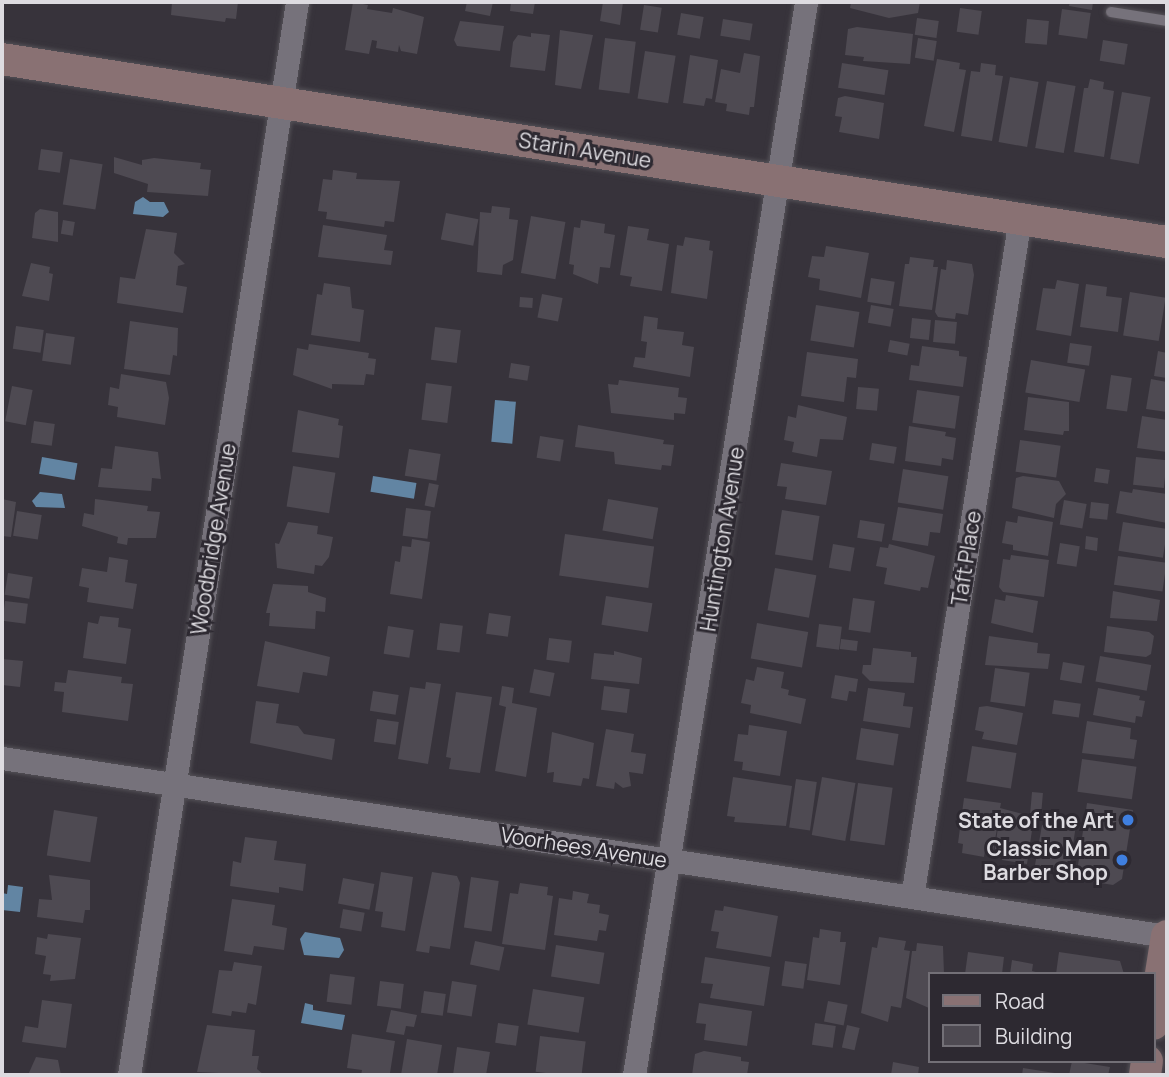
<!DOCTYPE html>
<style>
body{margin:0}
#map{position:relative;width:1169px;height:1077px;overflow:hidden;background:#37333b;font-family:Manrope,sans-serif}
div>[style]{position:absolute}
[style*='--x']{left:calc(var(--x)*1px);top:calc(var(--y)*1px);width:calc(var(--w)*1px);rotate:calc(var(--a)*1deg)}
.water>*{inset:0;background:#6285a3;transform-origin:0 0}
.building>*{inset:0;background:#4e4a52;transform-origin:0 0}
.roads{filter:drop-shadow(0 0 2px #545157) drop-shadow(0 0 2px #545157)}
.lane>*{height:10px;margin:-5px;padding:0 5px;transform-origin:5px;border-radius:5px;background:#76727b}
.street>*{height:23px;margin:-11.5px;padding:0 11.5px;transform-origin:11.5px;border-radius:11.5px;background:#76727b}
.secondary>*{height:32px;margin:-16px;padding:0 16px;transform-origin:16px;border-radius:16px;background:#897173}
.dots>*{width:19px;height:19px;translate:-50% -50%;box-sizing:border-box;border:4px solid #2d2931;border-radius:50%}
span{translate:-50% -50%;white-space:nowrap;text-align:center;line-height:1.15;-webkit-text-stroke:6px #2d2931;paint-order:stroke}
.street-label{font-size:21px;color:#dddbe0}
.poi-label{font-size:21px;color:#dddbe0;font-weight:700}
.right{translate:-100% -50%;text-align:right}
.frame{position:absolute;inset:0;border:4px solid #dddbe0;pointer-events:none}
.legend{position:absolute;left:928px;top:972px;width:228px;height:91px;box-sizing:border-box;background:#2d2931;border:2px solid #737077;margin:0;padding:9px 12px;list-style:none;font-size:21px;color:#dddbe0}
.legend li{display:flex;align-items:center;gap:14px;height:35px}
.legend b{width:35px;border:2px solid #737077}
</style>
<div id="map">
<div class="water">
<div style="clip-path:polygon(143px 197px,150px 202px,164px 202px,169px 212px,163px 217px,133px 214px,135px 202px)"></div>
<div style="left:495px;top:400px;width:21px;height:42px;rotate:5deg"></div>
<div style="left:42px;top:457px;width:36px;height:17px;rotate:10deg"></div>
<div style="left:373px;top:476px;width:44px;height:16px;rotate:9deg"></div>
<div style="clip-path:polygon(40px 492px,62px 494px,65px 508px,36px 507px,32px 501px)"></div>
<div style="clip-path:polygon(8px 885px,23px 887px,20px 912px,2px 910px,2px 893px,7px 894px)"></div>
<div style="clip-path:polygon(305px 932px,340px 938px,344px 950px,339px 958px,304px 955px,300px 939px)"></div>
<div style="clip-path:polygon(305px 1003px,313px 1005px,313px 1010px,345px 1015px,342px 1030px,301px 1023px)"></div>
</div>
<div class="building">
<div style="clip-path:polygon(172px 2px,238px 2px,236px 19px,226px 18px,225px 22px,171px 15px)"></div>
<div style="clip-path:polygon(353px 2px,368px 5px,367px 9px,392px 13px,393px 8px,424px 17px,417px 54px,401px 51px,399px 45px,398px 52px,376px 48px,377px 41px,372px 40px,369px 54px,345px 50px)"></div>
<div style="clip-path:polygon(467px 2px,493px 2px,490px 16px,465px 11px)"></div>
<div style="clip-path:polygon(511px 2px,535px 2px,533px 14px,510px 11px)"></div>
<div style="clip-path:polygon(603px 2px,623px 2px,620px 25px,600px 21px)"></div>
<div style="clip-path:polygon(851px 2px,920px 2px,918px 13px,889px 18px,850px 8px)"></div>
<div style="clip-path:polygon(1070px 2px,1093px 2px,1092px 10px,1069px 6px)"></div>
<div style="left:644px;top:5px;width:18px;height:25px;rotate:9deg"></div>
<div style="left:960px;top:8px;width:22px;height:24px;rotate:8deg"></div>
<div style="left:1062px;top:9px;width:29px;height:26px;rotate:8deg"></div>
<div style="left:681px;top:13px;width:23px;height:22px;rotate:10deg"></div>
<div style="left:917px;top:18px;width:22px;height:17px;rotate:8deg"></div>
<div style="left:723px;top:19px;width:30px;height:17px;rotate:9deg"></div>
<div style="left:1027px;top:19px;width:22px;height:24px;rotate:5deg"></div>
<div style="clip-path:polygon(460px 21px,504px 26px,500px 51px,457px 46px,454px 40px)"></div>
<div style="clip-path:polygon(857px 27px,913px 34px,910px 64px,863px 61px,864px 57px,845px 55px,848px 29px)"></div>
<div style="clip-path:polygon(560px 30px,593px 35px,581px 89px,555px 85px)"></div>
<div style="clip-path:polygon(531px 33px,550px 35px,545px 71px,510px 67px,513px 42px,518px 35px,531px 37px)"></div>
<div style="left:605px;top:38px;width:31px;height:52px;rotate:7deg"></div>
<div style="left:918px;top:38px;width:19px;height:20px;rotate:9deg"></div>
<div style="left:1103px;top:40px;width:25px;height:21px;rotate:9deg"></div>
<div style="left:645px;top:51px;width:31px;height:48px;rotate:9deg"></div>
<div style="clip-path:polygon(744px 53px,760px 56px,754px 107px,750px 107px,749px 115px,726px 111px,727px 104px,715px 102px,721px 69px,740px 73px)"></div>
<div style="clip-path:polygon(690px 55px,718px 60px,712px 99px,706px 98px,704px 106px,683px 103px)"></div>
<div style="clip-path:polygon(937px 59px,960px 63px,959px 69px,966px 70px,954px 132px,924px 126px)"></div>
<div style="left:842px;top:63px;width:47px;height:25px;rotate:9deg"></div>
<div style="clip-path:polygon(981px 63px,996px 65px,995px 75px,1003px 76px,992px 141px,961px 136px,971px 71px,980px 72px)"></div>
<div style="left:1010px;top:77px;width:29px;height:66px;rotate:10deg"></div>
<div style="clip-path:polygon(1090px 79px,1104px 82px,1103px 89px,1114px 91px,1104px 157px,1074px 152px,1084px 88px,1088px 88px)"></div>
<div style="left:1047px;top:81px;width:29px;height:68px;rotate:10deg"></div>
<div style="left:1122px;top:92px;width:29px;height:68px;rotate:10deg"></div>
<div style="clip-path:polygon(845px 96px,884px 103px,879px 139px,839px 132px,842px 117px,835px 116px,838px 98px)"></div>
<div style="left:41px;top:149px;width:22px;height:21px;rotate:8deg"></div>
<div style="clip-path:polygon(114px 157px,142px 165px,142px 160px,154px 158px,201px 163px,200px 169px,211px 170px,208px 196px,147px 192px,148px 184px,114px 173px)"></div>
<div style="left:70px;top:159px;width:33px;height:46px;rotate:9deg"></div>
<div style="clip-path:polygon(333px 170px,357px 173px,356px 179px,400px 181px,394px 222px,385px 221px,384px 227px,326px 219px,327px 212px,318px 211px,323px 179px,332px 180px)"></div>
<div style="clip-path:polygon(492px 206px,510px 208px,509px 219px,518px 220px,513px 260px,503px 265px,502px 275px,477px 272px,480px 212px,491px 213px)"></div>
<div style="clip-path:polygon(40px 209px,58px 212px,58px 242px,32px 238px,35px 213px)"></div>
<div style="left:446px;top:213px;width:33px;height:27px;rotate:11deg"></div>
<div style="left:531px;top:216px;width:35px;height:58px;rotate:10deg"></div>
<div style="left:63px;top:220px;width:12px;height:14px;rotate:9deg"></div>
<div style="clip-path:polygon(581px 220px,605px 224px,604px 233px,615px 235px,610px 268px,600px 267px,598px 284px,573px 274px,574px 265px,569px 264px,574px 227px,580px 228px)"></div>
<div style="clip-path:polygon(323px 225px,387px 235px,384px 250px,393px 251px,391px 265px,318px 257px)"></div>
<div style="clip-path:polygon(628px 226px,649px 229px,647px 240px,669px 244px,662px 291px,630px 286px,632px 277px,620px 275px)"></div>
<div style="clip-path:polygon(146px 229px,177px 233px,174px 253px,185px 264px,178px 266px,176px 285px,187px 287px,183px 313px,117px 303px,120px 277px,135px 279px)"></div>
<div style="clip-path:polygon(685px 237px,710px 241px,709px 250px,713px 251px,707px 299px,671px 293px,677px 245px,683px 246px)"></div>
<div style="clip-path:polygon(826px 246px,869px 253px,861px 298px,819px 290px,820px 279px,808px 277px,812px 256px,824px 257px)"></div>
<div style="clip-path:polygon(910px 257px,934px 260px,933px 267px,938px 267px,932px 310px,899px 306px,905px 264px,909px 264px)"></div>
<div style="clip-path:polygon(947px 260px,972px 264px,974px 275px,968px 315px,956px 313px,955px 319px,938px 317px,935px 312px,941px 269px,946px 270px)"></div>
<div style="clip-path:polygon(31px 263px,50px 267px,49px 273px,53px 274px,49px 301px,22px 296px)"></div>
<div style="left:871px;top:278px;width:24px;height:24px;rotate:9deg"></div>
<div style="clip-path:polygon(1057px 280px,1079px 284px,1071px 336px,1036px 330px,1043px 288px,1055px 289px)"></div>
<div style="clip-path:polygon(324px 283px,350px 287px,352px 308px,364px 310px,360px 342px,311px 335px,317px 294px,322px 295px)"></div>
<div style="clip-path:polygon(1086px 284px,1107px 287px,1106px 296px,1122px 298px,1118px 332px,1080px 327px)"></div>
<div style="left:1130px;top:292px;width:36px;height:44px;rotate:9deg"></div>
<div style="left:542px;top:294px;width:21px;height:24px;rotate:11deg"></div>
<div style="left:520px;top:297px;width:13px;height:10px;rotate:4deg"></div>
<div style="left:816px;top:305px;width:44px;height:36px;rotate:9deg"></div>
<div style="left:871px;top:305px;width:23px;height:18px;rotate:10deg"></div>
<div style="clip-path:polygon(644px 316px,658px 318px,657px 329px,684px 332px,682px 345px,694px 347px,690px 377px,633px 367px,635px 357px,645px 358px,647px 342px,641px 341px)"></div>
<div style="left:912px;top:318px;width:19px;height:20px;rotate:6deg"></div>
<div style="left:935px;top:320px;width:22px;height:22px;rotate:5deg"></div>
<div style="clip-path:polygon(130px 321px,178px 328px,177px 356px,173px 355px,170px 375px,124px 369px)"></div>
<div style="left:16px;top:326px;width:28px;height:23px;rotate:8deg"></div>
<div style="left:435px;top:327px;width:26px;height:33px;rotate:7deg"></div>
<div style="left:46px;top:333px;width:29px;height:28px;rotate:8deg"></div>
<div style="left:890px;top:340px;width:20px;height:12px;rotate:11deg"></div>
<div style="left:1070px;top:343px;width:22px;height:20px;rotate:8deg"></div>
<div style="clip-path:polygon(309px 344px,369px 353px,368px 358px,376px 359px,374px 375px,366px 374px,364px 385px,332px 384px,332px 389px,293px 375px,297px 348px,308px 350px)"></div>
<div style="clip-path:polygon(922px 346px,959px 351px,959px 356px,967px 357px,963px 387px,909px 380px,911px 365px,919px 366px)"></div>
<div style="clip-path:polygon(1158px 351px,1167px 353px,1167px 378px,1154px 376px)"></div>
<div style="clip-path:polygon(807px 352px,858px 359px,856px 378px,847px 377px,844px 402px,801px 396px)"></div>
<div style="left:1031px;top:360px;width:55px;height:33px;rotate:10deg"></div>
<div style="left:511px;top:363px;width:19px;height:15px;rotate:9deg"></div>
<div style="clip-path:polygon(121px 374px,166px 382px,169px 398px,165px 425px,117px 417px,118px 407px,108px 405px,110px 387px,119px 389px)"></div>
<div style="left:1111px;top:375px;width:21px;height:34px;rotate:8deg"></div>
<div style="clip-path:polygon(1151px 379px,1167px 382px,1167px 412px,1146px 409px)"></div>
<div style="clip-path:polygon(619px 380px,679px 388px,678px 397px,687px 398px,685px 414px,674px 413px,674px 420px,611px 413px,608px 384px,618px 385px)"></div>
<div style="left:426px;top:383px;width:26px;height:37px;rotate:7deg"></div>
<div style="left:12px;top:386px;width:21px;height:36px;rotate:11deg"></div>
<div style="left:858px;top:387px;width:21px;height:22px;rotate:5deg"></div>
<div style="left:917px;top:390px;width:43px;height:33px;rotate:8deg"></div>
<div style="clip-path:polygon(1028px 397px,1069px 402px,1069px 431px,1064px 431px,1063px 435px,1024px 430px)"></div>
<div style="clip-path:polygon(798px 405px,847px 417px,843px 440px,820px 439px,817px 457px,792px 452px,794px 442px,784px 440px,788px 416px,796px 418px)"></div>
<div style="clip-path:polygon(298px 410px,339px 419px,338px 425px,343px 426px,339px 458px,292px 452px)"></div>
<div style="clip-path:polygon(1142px 416px,1167px 420px,1167px 452px,1137px 448px)"></div>
<div style="left:34px;top:421px;width:21px;height:22px;rotate:8deg"></div>
<div style="clip-path:polygon(578px 425px,664px 440px,663px 444px,674px 445px,671px 466px,662px 465px,661px 470px,615px 464px,614px 452px,575px 447px)"></div>
<div style="clip-path:polygon(909px 426px,946px 432px,945px 436px,956px 438px,953px 460px,942px 458px,941px 466px,905px 461px)"></div>
<div style="left:540px;top:436px;width:24px;height:22px;rotate:9deg"></div>
<div style="left:1020px;top:440px;width:41px;height:32px;rotate:8deg"></div>
<div style="left:872px;top:443px;width:25px;height:17px;rotate:9deg"></div>
<div style="clip-path:polygon(115px 446px,158px 452px,161px 479px,152px 478px,151px 491px,98px 487px,101px 468px,112px 469px)"></div>
<div style="left:409px;top:449px;width:32px;height:27px;rotate:9deg"></div>
<div style="left:1136px;top:457px;width:31px;height:28px;rotate:6deg"></div>
<div style="clip-path:polygon(781px 463px,832px 471px,826px 505px,785px 499px,787px 487px,777px 486px)"></div>
<div style="left:293px;top:466px;width:43px;height:41px;rotate:9deg"></div>
<div style="left:1096px;top:468px;width:14px;height:14px;rotate:8deg"></div>
<div style="left:903px;top:469px;width:46px;height:34px;rotate:9deg"></div>
<div style="clip-path:polygon(1023px 476px,1059px 481px,1066px 494px,1056px 504px,1054px 518px,1012px 508px,1016px 478px)"></div>
<div style="left:429px;top:483px;width:10px;height:23px;rotate:11deg"></div>
<div style="clip-path:polygon(1133px 489px,1167px 494px,1167px 523px,1116px 513px,1120px 491px,1132px 493px)"></div>
<div style="clip-path:polygon(2px 499px,16px 502px,11px 537px,2px 536px)"></div>
<div style="clip-path:polygon(95px 499px,148px 506px,147px 511px,160px 512px,156px 538px,128px 538px,127px 545px,117px 543px,118px 537px,82px 526px,84px 513px,94px 515px)"></div>
<div style="left:608px;top:499px;width:51px;height:32px;rotate:10deg"></div>
<div style="left:1064px;top:500px;width:23px;height:25px;rotate:10deg"></div>
<div style="left:1091px;top:502px;width:18px;height:16px;rotate:6deg"></div>
<div style="clip-path:polygon(898px 507px,943px 514px,940px 533px,930px 532px,928px 546px,892px 540px)"></div>
<div style="left:406px;top:508px;width:25px;height:28px;rotate:7deg"></div>
<div style="left:782px;top:510px;width:38px;height:45px;rotate:9deg"></div>
<div style="left:17px;top:511px;width:25px;height:25px;rotate:9deg"></div>
<div style="clip-path:polygon(1018px 516px,1053px 522px,1048px 556px,1013px 550px,1013px 545px,1002px 543px,1006px 521px,1017px 523px)"></div>
<div style="left:860px;top:520px;width:25px;height:18px;rotate:9deg"></div>
<div style="clip-path:polygon(288px 522px,318px 526px,317px 534px,333px 537px,329px 557px,322px 566px,315px 565px,314px 574px,277px 568px,275px 543px,279px 544px)"></div>
<div style="left:1123px;top:522px;width:45px;height:29px;rotate:9deg"></div>
<div style="left:565px;top:534px;width:90px;height:42px;rotate:8deg"></div>
<div style="clip-path:polygon(1086px 536px,1098px 538px,1097px 551px,1085px 549px)"></div>
<div style="clip-path:polygon(412px 539px,430px 542px,422px 599px,390px 594px,395px 561px,400px 562px,402px 546px,411px 547px)"></div>
<div style="left:1060px;top:543px;width:20px;height:21px;rotate:9deg"></div>
<div style="left:833px;top:544px;width:22px;height:24px;rotate:10deg"></div>
<div style="clip-path:polygon(889px 544px,935px 556px,928px 588px,921px 587px,920px 591px,884px 584px,887px 568px,876px 566px,880px 547px,888px 548px)"></div>
<div style="clip-path:polygon(1011px 555px,1049px 560px,1044px 597px,1003px 592px,999px 587px,1003px 559px,1010px 560px)"></div>
<div style="left:1118px;top:556px;width:49px;height:29px;rotate:8deg"></div>
<div style="clip-path:polygon(109px 557px,128px 560px,125px 582px,137px 584px,133px 609px,87px 602px,89px 588px,79px 586px,82px 568px,107px 572px)"></div>
<div style="left:775px;top:568px;width:42px;height:43px;rotate:10deg"></div>
<div style="left:8px;top:573px;width:25px;height:22px;rotate:9deg"></div>
<div style="clip-path:polygon(273px 584px,308px 586px,308px 592px,326px 598px,325px 612px,316px 611px,315px 629px,269px 626px,270px 613px,266px 613px)"></div>
<div style="clip-path:polygon(1113px 591px,1160px 600px,1157px 621px,1110px 618px)"></div>
<div style="clip-path:polygon(1006px 595px,1038px 601px,1033px 633px,991px 623px,995px 599px,1005px 601px)"></div>
<div style="left:606px;top:596px;width:47px;height:29px;rotate:9deg"></div>
<div style="left:853px;top:598px;width:22px;height:32px;rotate:8deg"></div>
<div style="left:5px;top:601px;width:23px;height:20px;rotate:7deg"></div>
<div style="left:489px;top:613px;width:22px;height:21px;rotate:8deg"></div>
<div style="clip-path:polygon(100px 616px,119px 618px,118px 627px,131px 629px,126px 664px,83px 658px,88px 622px,98px 624px)"></div>
<div style="left:440px;top:623px;width:23px;height:27px;rotate:7deg"></div>
<div style="left:757px;top:623px;width:52px;height:36px;rotate:10deg"></div>
<div style="left:819px;top:624px;width:23px;height:23px;rotate:7deg"></div>
<div style="left:388px;top:626px;width:26px;height:28px;rotate:9deg"></div>
<div style="clip-path:polygon(1107px 626px,1149px 632px,1154px 636px,1151px 654px,1146px 657px,1104px 652px)"></div>
<div style="clip-path:polygon(989px 636px,1038px 643px,1037px 653px,1050px 654px,1048px 669px,985px 665px)"></div>
<div style="left:549px;top:638px;width:23px;height:22px;rotate:7deg"></div>
<div style="left:841px;top:639px;width:17px;height:10px;rotate:7deg"></div>
<div style="clip-path:polygon(265px 641px,330px 657px,327px 676px,303px 672px,299px 693px,257px 686px)"></div>
<div style="clip-path:polygon(873px 648px,911px 652px,911px 657px,917px 657px,914px 683px,870px 681px,862px 673px,863px 665px,871px 665px)"></div>
<div style="clip-path:polygon(614px 651px,642px 658px,639px 684px,591px 679px,594px 653px,614px 655px)"></div>
<div style="left:1100px;top:656px;width:52px;height:26px;rotate:10deg"></div>
<div style="clip-path:polygon(2px 659px,23px 661px,20px 687px,2px 685px)"></div>
<div style="left:1063px;top:662px;width:22px;height:18px;rotate:10deg"></div>
<div style="clip-path:polygon(757px 667px,784px 672px,781px 688px,789px 690px,788px 695px,806px 699px,801px 724px,750px 713px,751px 705px,741px 703px,746px 679px,754px 681px)"></div>
<div style="left:995px;top:668px;width:35px;height:34px;rotate:8deg"></div>
<div style="left:534px;top:669px;width:21px;height:24px;rotate:11deg"></div>
<div style="clip-path:polygon(68px 670px,122px 677px,121px 683px,133px 684px,128px 721px,62px 712px,64px 692px,54px 691px,55px 682px,66px 683px)"></div>
<div style="clip-path:polygon(835px 675px,858px 679px,856px 692px,849px 691px,847px 701px,831px 698px)"></div>
<div style="clip-path:polygon(426px 682px,441px 684px,428px 764px,398px 759px,410px 687px,425px 689px)"></div>
<div style="clip-path:polygon(502px 686px,514px 688px,512px 703px,537px 708px,526px 777px,495px 771px,506px 707px,499px 705px)"></div>
<div style="left:604px;top:686px;width:26px;height:24px;rotate:7deg"></div>
<div style="clip-path:polygon(868px 688px,905px 693px,903px 706px,913px 707px,910px 728px,863px 721px)"></div>
<div style="clip-path:polygon(1098px 688px,1140px 696px,1139px 700px,1145px 701px,1142px 717px,1136px 716px,1135px 723px,1093px 715px)"></div>
<div style="left:373px;top:691px;width:26px;height:20px;rotate:9deg"></div>
<div style="clip-path:polygon(456px 692px,492px 697px,480px 773px,449px 769px,451px 758px,446px 757px)"></div>
<div style="left:1054px;top:700px;width:27px;height:14px;rotate:8deg"></div>
<div style="clip-path:polygon(256px 701px,279px 704px,276px 723px,298px 726px,304px 734px,335px 739px,332px 760px,250px 743px)"></div>
<div style="clip-path:polygon(987px 706px,1023px 713px,1017px 745px,982px 739px,984px 732px,975px 730px,979px 707px)"></div>
<div style="left:377px;top:719px;width:22px;height:23px;rotate:8deg"></div>
<div style="clip-path:polygon(1087px 721px,1131px 728px,1130px 739px,1137px 740px,1134px 759px,1082px 753px)"></div>
<div style="clip-path:polygon(749px 725px,787px 731px,780px 776px,742px 770px,743px 762px,734px 761px,738px 734px,748px 735px)"></div>
<div style="left:861px;top:728px;width:38px;height:32px;rotate:9deg"></div>
<div style="clip-path:polygon(606px 729px,634px 734px,631px 752px,646px 754px,643px 774px,629px 772px,631px 786px,623px 788px,615px 782px,614px 789px,596px 786px)"></div>
<div style="clip-path:polygon(552px 732px,594px 743px,589px 779px,583px 778px,581px 786px,553px 782px,554px 772px,547px 773px)"></div>
<div style="left:972px;top:746px;width:45px;height:36px;rotate:9deg"></div>
<div style="left:1082px;top:759px;width:55px;height:33px;rotate:8deg"></div>
<div style="clip-path:polygon(733px 777px,792px 786px,786px 826px,734px 822px,735px 817px,727px 816px)"></div>
<div style="left:822px;top:777px;width:34px;height:59px;rotate:10deg"></div>
<div style="left:796px;top:779px;width:21px;height:49px;rotate:8deg"></div>
<div style="left:858px;top:783px;width:35px;height:58px;rotate:8deg"></div>
<div style="left:1032px;top:792px;width:11px;height:21px;rotate:5deg"></div>
<div style="clip-path:polygon(964px 798px,1001px 803px,1000px 808px,1034px 817px,1027px 864px,1002px 860px,1003px 852px,995px 849px,1000px 812px,993px 851px,985px 850px,984px 857px,962px 853px,963px 844px,958px 843px)"></div>
<div style="clip-path:polygon(1087px 803px,1133px 810px,1122px 879px,1113px 885px,1076px 879px)"></div>
<div style="left:54px;top:810px;width:44px;height:46px;rotate:9deg"></div>
<div style="clip-path:polygon(1055px 815px,1077px 819px,1069px 870px,1035px 865px,1042px 825px,1054px 827px)"></div>
<div style="clip-path:polygon(245px 837px,277px 841px,274px 860px,306px 864px,303px 891px,279px 887px,279px 893px,230px 886px,233px 861px,241px 863px)"></div>
<div style="clip-path:polygon(381px 872px,413px 877px,405px 931px,381px 927px,383px 912px,375px 911px)"></div>
<div style="clip-path:polygon(432px 872px,457px 876px,460px 883px,450px 949px,430px 946px,429px 953px,416px 951px)"></div>
<div style="clip-path:polygon(49px 875px,90px 880px,90px 910px,85px 910px,83px 923px,37px 917px,39px 899px,52px 900px)"></div>
<div style="left:471px;top:877px;width:28px;height:51px;rotate:8deg"></div>
<div style="left:343px;top:878px;width:32px;height:26px;rotate:11deg"></div>
<div style="clip-path:polygon(520px 883px,548px 887px,547px 895px,553px 896px,545px 950px,502px 944px,510px 893px,518px 894px)"></div>
<div style="clip-path:polygon(573px 891px,589px 894px,587px 903px,600px 905px,599px 913px,609px 915px,606px 931px,599px 930px,597px 941px,554px 935px,559px 898px,572px 900px)"></div>
<div style="clip-path:polygon(232px 899px,275px 905px,272px 925px,287px 928px,284px 950px,254px 946px,252px 955px,224px 951px)"></div>
<div style="clip-path:polygon(724px 906px,778px 916px,771px 957px,716px 948px,719px 932px,711px 931px,715px 910px,723px 911px)"></div>
<div style="left:343px;top:909px;width:22px;height:19px;rotate:10deg"></div>
<div style="clip-path:polygon(820px 929px,841px 932px,840px 942px,846px 942px,840px 985px,807px 980px,813px 937px,819px 938px)"></div>
<div style="clip-path:polygon(48px 934px,81px 938px,75px 979px,50px 981px,51px 975px,43px 974px,46px 956px,35px 954px,37px 937px,47px 939px)"></div>
<div style="clip-path:polygon(879px 937px,906px 941px,904px 950px,910px 951px,901px 1008px,891px 1006px,888px 1022px,861px 1013px,872px 947px,877px 948px)"></div>
<div style="left:475px;top:941px;width:30px;height:24px;rotate:12deg"></div>
<div style="clip-path:polygon(917px 943px,943px 946px,944px 974px,929px 974px,929px 1008px,906px 998px,912px 951px,916px 951px)"></div>
<div style="left:556px;top:945px;width:49px;height:32px;rotate:9deg"></div>
<div style="clip-path:polygon(968px 952px,1004px 957px,1002px 974px,965px 974px)"></div>
<div style="clip-path:polygon(1059px 952px,1120px 961px,1124px 974px,1056px 974px)"></div>
<div style="clip-path:polygon(705px 957px,770px 967px,764px 1006px,710px 998px,713px 984px,701px 983px)"></div>
<div style="clip-path:polygon(1012px 960px,1033px 964px,1032px 971px,1043px 974px,1010px 974px)"></div>
<div style="left:785px;top:961px;width:22px;height:25px;rotate:8deg"></div>
<div style="clip-path:polygon(234px 962px,262px 966px,256px 1005px,248px 1003px,246px 1013px,232px 1011px,231px 1016px,212px 1013px,219px 970px,232px 971px)"></div>
<div style="left:330px;top:974px;width:25px;height:28px;rotate:7deg"></div>
<div style="left:380px;top:981px;width:24px;height:25px;rotate:7deg"></div>
<div style="left:452px;top:981px;width:25px;height:32px;rotate:9deg"></div>
<div style="left:533px;top:989px;width:52px;height:36px;rotate:9deg"></div>
<div style="left:424px;top:991px;width:22px;height:22px;rotate:8deg"></div>
<div style="clip-path:polygon(42px 1000px,72px 1004px,66px 1048px,22px 1042px,25px 1026px,38px 1028px)"></div>
<div style="left:828px;top:1001px;width:20px;height:21px;rotate:11deg"></div>
<div style="clip-path:polygon(699px 1003px,752px 1011px,747px 1046px,704px 1040px,706px 1024px,696px 1023px)"></div>
<div style="clip-path:polygon(391px 1010px,417px 1015px,414px 1027px,406px 1026px,404px 1035px,386px 1032px)"></div>
<div style="left:498px;top:1023px;width:21px;height:20px;rotate:8deg"></div>
<div style="left:815px;top:1023px;width:21px;height:22px;rotate:8deg"></div>
<div style="clip-path:polygon(207px 1025px,255px 1030px,252px 1056px,259px 1056px,257px 1069px,264px 1075px,197px 1072px)"></div>
<div style="left:847px;top:1025px;width:13px;height:23px;rotate:13deg"></div>
<div style="clip-path:polygon(352px 1034px,395px 1041px,390px 1073px,361px 1075px,362px 1070px,347px 1068px)"></div>
<div style="left:540px;top:1036px;width:46px;height:36px;rotate:7deg"></div>
<div style="clip-path:polygon(407px 1039px,442px 1045px,437px 1075px,401px 1075px)"></div>
<div style="clip-path:polygon(457px 1047px,490px 1052px,486px 1075px,453px 1075px)"></div>
<div style="clip-path:polygon(704px 1051px,741px 1057px,741px 1061px,749px 1062px,747px 1075px,692px 1075px,695px 1054px)"></div>
<div style="clip-path:polygon(36px 1057px,58px 1060px,61px 1075px,28px 1075px)"></div>
<div style="clip-path:polygon(1072px 1061px,1110px 1067px,1108px 1075px,1069px 1075px)"></div>
<div style="clip-path:polygon(893px 1062px,919px 1067px,918px 1075px,891px 1075px)"></div>
<div style="clip-path:polygon(1023px 1068px,1061px 1074px,1061px 1075px,1022px 1075px)"></div>
</div>
<div class="roads">
<div class="lane">
<div style="--x:1111;--y:12;--w:57;--a:9.1"></div>
</div>
<div class="street">
<div style="--x:2;--y:758;--w:1179;--a:8.69"></div>
<div style="--x:912;--y:897;--w:688;--a:-80.96"></div>
<div style="--x:129;--y:1075;--w:1086;--a:-81.1"></div>
<div style="--x:634;--y:1075;--w:1087;--a:-80.89"></div>
</div>
<div class="secondary">
<div style="--x:2;--y:59;--w:1179;--a:8.93"></div>
<div style="--x:1153;--y:1024;--w:89;--a:-81"></div>
<div style="--x:1145;--y:1075;--w:14;--a:-82"></div>
</div>
</div>
<div class="dots">
<div style="left:1128px;top:820px;background:#3f7fe0"></div>
<div style="left:1122px;top:860px;background:#3f7fe0"></div>
</div>
<div class="street-label">
<span style="left:585px;top:150px;rotate:9deg">Starin Avenue</span>
<span style="left:213px;top:539px;rotate:-81deg">Woodbridge Avenue</span>
<span style="left:722px;top:539px;rotate:-81deg">Huntington Avenue</span>
<span style="left:966px;top:558px;rotate:-81deg">Taft Place</span>
<span style="left:584px;top:847px;rotate:9deg">Voorhees Avenue</span>
</div>
<div class="poi-label">
<span class="right" style="left:1114px;top:820px">State of the Art</span>
<span class="right" style="left:1108px;top:860px">Classic Man<br>Barber Shop</span>
</div>
<div class="frame"></div>
<ul class="legend">
<li><b style="height:9px;background:#897173"></b>Road</li>
<li><b style="height:19px;background:#4e4a52"></b>Building</li>
</ul>
</div>
